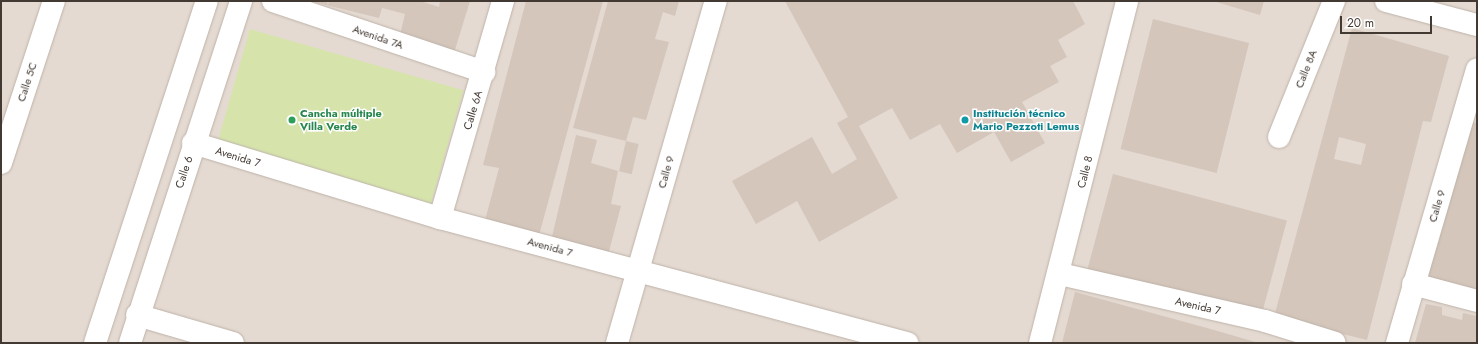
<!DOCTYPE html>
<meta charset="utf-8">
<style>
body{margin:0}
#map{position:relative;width:1478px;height:344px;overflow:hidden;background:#f0e9e2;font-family:Jost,sans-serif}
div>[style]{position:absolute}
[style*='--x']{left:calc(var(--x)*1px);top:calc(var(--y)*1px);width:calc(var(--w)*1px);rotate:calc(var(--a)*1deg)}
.residential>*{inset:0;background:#e4dad1;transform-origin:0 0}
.green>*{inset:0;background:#d6e4ac;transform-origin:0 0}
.building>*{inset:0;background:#d4c6bb;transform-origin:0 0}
.roads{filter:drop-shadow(0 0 1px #beb2a9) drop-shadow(0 0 1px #beb2a9)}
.minor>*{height:22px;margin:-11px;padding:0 11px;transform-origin:11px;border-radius:11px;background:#fff}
.dots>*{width:11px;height:11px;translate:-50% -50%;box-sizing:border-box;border:2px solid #fff;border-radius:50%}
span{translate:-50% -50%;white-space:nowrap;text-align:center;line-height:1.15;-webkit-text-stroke:3px #fff;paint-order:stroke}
.street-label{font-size:11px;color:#423933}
.leisure-label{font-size:11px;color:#27864d;font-weight:700}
.left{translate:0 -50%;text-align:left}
.culture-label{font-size:11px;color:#0d838f;font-weight:700}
.frame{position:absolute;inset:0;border:2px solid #423933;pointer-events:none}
.scale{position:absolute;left:1340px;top:16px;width:92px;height:18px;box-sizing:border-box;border:2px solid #423933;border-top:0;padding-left:5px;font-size:12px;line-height:14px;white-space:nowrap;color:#423933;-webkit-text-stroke:3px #fff;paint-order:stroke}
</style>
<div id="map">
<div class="residential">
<div style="left:1px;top:1px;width:1476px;height:342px"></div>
</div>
<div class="green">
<div style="left:250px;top:29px;width:222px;height:123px;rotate:16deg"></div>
</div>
<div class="building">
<div style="clip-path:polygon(310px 1px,327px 1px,328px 5px,329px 1px,420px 1px,439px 7px,440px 1px,470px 1px,454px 53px,399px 39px,405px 14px,382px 8px,379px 18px)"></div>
<div style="clip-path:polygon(526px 1px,603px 1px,538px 239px,484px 224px,499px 168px,483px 165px)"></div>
<div style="clip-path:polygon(608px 1px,679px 1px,675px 16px,663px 12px,655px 39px,669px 42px,646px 120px,633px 117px,626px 141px,573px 128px)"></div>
<div style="clip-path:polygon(785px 1px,1073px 1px,1085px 24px,1058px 40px,1067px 57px,1050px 66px,1059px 82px,1022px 102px,1045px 143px,1011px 162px,994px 132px,957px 153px,940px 124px,910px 140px,892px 108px,859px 126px,898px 198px,819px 242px,797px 201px,756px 224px,732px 181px,812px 137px,832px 174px,857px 159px,837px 123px,848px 117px)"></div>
<div style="clip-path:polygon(1213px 1px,1264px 1px,1260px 15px)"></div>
<div style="left:1153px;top:19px;width:99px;height:134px;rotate:14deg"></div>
<div style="clip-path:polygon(evenodd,1352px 28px,1449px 56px,1431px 122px,1423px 121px,1367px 340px,1274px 317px,1352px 28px,1339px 137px,1366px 144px,1361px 165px,1334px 159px,1339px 137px)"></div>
<div style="clip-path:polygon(1469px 121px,1477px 123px,1477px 295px,1424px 281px)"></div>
<div style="clip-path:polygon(576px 135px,597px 140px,591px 163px,618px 171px,611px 204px,621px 206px,608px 255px,551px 241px)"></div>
<div style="left:626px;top:141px;width:13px;height:31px;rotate:13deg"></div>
<div style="left:1113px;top:174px;width:180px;height:99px;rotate:15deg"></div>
<div style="clip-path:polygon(1075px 292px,1207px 328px,1259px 343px,1062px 343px)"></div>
<div style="clip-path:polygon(1426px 304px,1442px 307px,1442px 315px,1462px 320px,1463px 313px,1477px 316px,1477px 343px,1415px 343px)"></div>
</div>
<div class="roads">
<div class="minor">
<div style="--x:273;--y:1;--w:223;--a:18.6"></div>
<div style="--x:1386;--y:1;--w:94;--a:14.8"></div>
<div style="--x:1279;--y:137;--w:147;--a:-68"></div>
<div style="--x:193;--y:143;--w:258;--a:16.9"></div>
<div style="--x:440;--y:218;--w:484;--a:15"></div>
<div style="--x:1;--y:163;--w:170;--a:-71.9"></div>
<div style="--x:440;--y:218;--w:226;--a:-73.8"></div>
<div style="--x:1060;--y:274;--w:210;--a:12.9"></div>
<div style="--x:1265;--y:321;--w:73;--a:17.4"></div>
<div style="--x:1413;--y:284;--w:66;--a:14.9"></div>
<div style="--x:137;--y:315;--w:100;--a:16.3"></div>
<div style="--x:95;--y:343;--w:360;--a:-71.9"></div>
<div style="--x:130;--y:343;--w:360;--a:-72"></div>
<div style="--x:617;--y:343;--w:356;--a:-73.9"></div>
<div style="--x:1040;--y:343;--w:353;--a:-75.7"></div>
<div style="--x:1397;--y:343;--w:285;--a:-73.7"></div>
</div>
</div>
<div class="dots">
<div style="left:292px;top:120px;background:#2e9e5b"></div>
<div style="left:965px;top:120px;background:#0f9aa8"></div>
</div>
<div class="street-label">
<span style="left:378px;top:37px;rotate:19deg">Avenida 7A</span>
<span style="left:1306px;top:69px;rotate:-68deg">Calle 8A</span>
<span style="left:27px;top:82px;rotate:-72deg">Calle 5C</span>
<span style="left:473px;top:110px;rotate:-73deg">Calle 6A</span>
<span style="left:238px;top:157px;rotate:17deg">Avenida 7</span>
<span style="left:184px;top:172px;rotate:-72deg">Calle 6</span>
<span style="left:666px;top:172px;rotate:-74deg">Calle 9</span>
<span style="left:1085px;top:172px;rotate:-76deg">Calle 8</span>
<span style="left:1437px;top:206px;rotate:-73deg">Calle 9</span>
<span style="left:550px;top:247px;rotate:15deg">Avenida 7</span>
<span style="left:1198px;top:306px;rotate:13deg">Avenida 7</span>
</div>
<div class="leisure-label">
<span class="left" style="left:300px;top:120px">Cancha múltiple<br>Villa Verde</span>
</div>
<div class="culture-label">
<span class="left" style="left:973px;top:120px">Institución técnico<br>Mario Pezzoti Lemus</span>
</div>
<div class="frame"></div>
<div class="scale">20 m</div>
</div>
